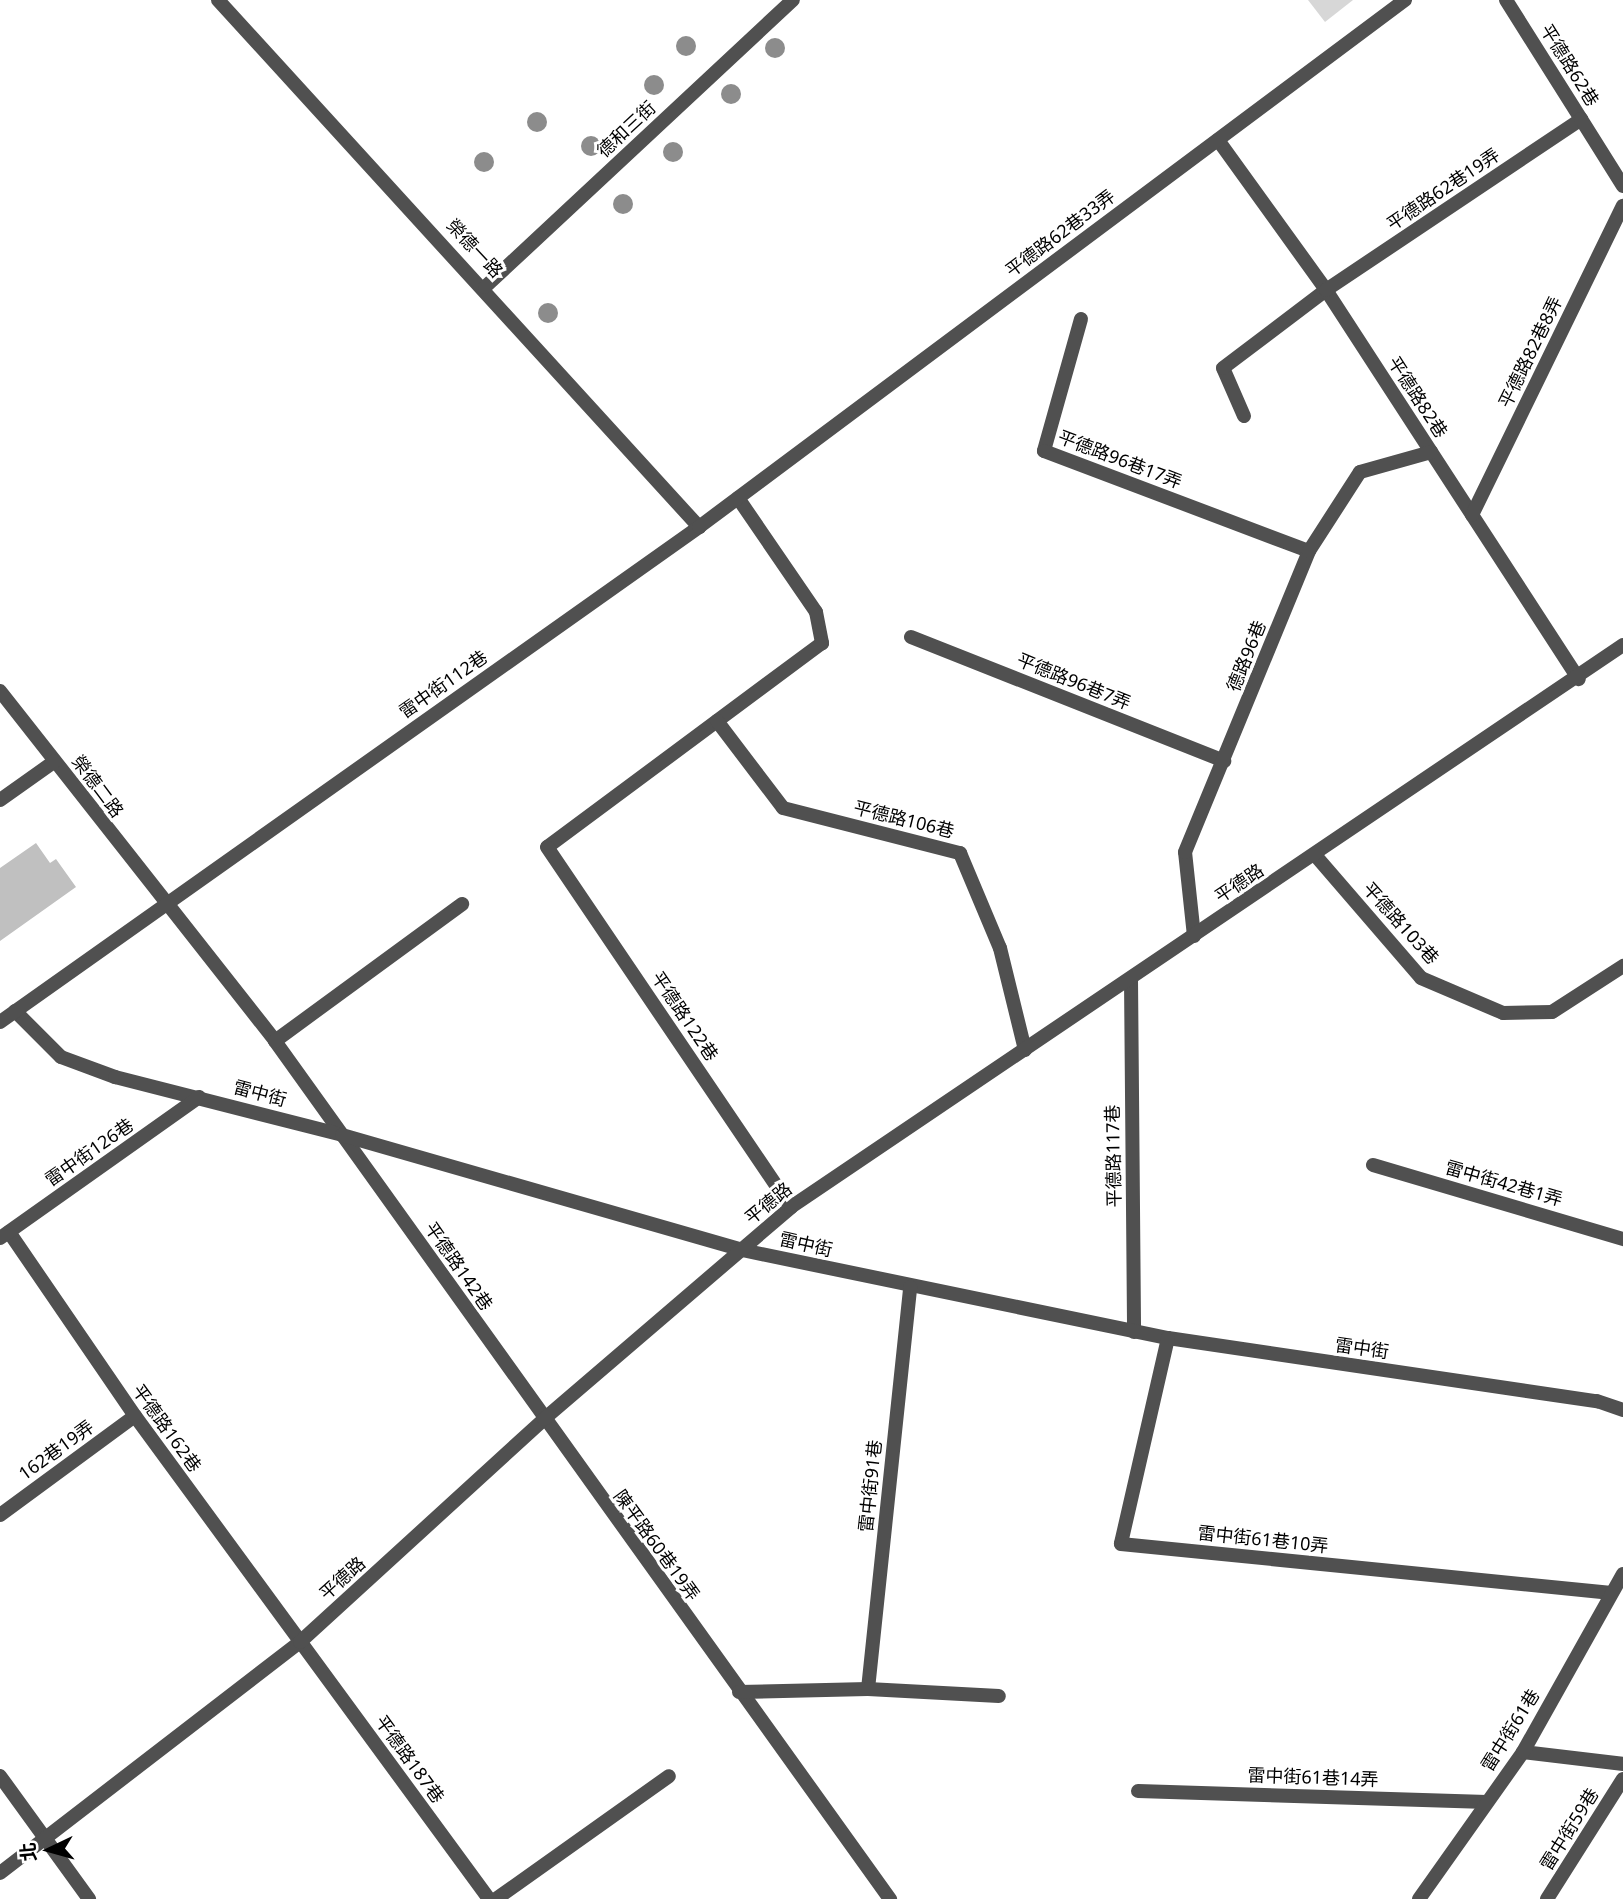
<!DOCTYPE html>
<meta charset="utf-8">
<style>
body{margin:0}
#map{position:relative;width:1623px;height:1899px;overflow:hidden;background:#fff;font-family:"Noto Sans","Noto Sans TC",sans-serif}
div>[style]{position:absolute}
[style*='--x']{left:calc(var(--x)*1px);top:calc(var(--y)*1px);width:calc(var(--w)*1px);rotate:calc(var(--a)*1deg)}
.green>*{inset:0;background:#d7d7d7}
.building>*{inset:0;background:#c0c0c0}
.lane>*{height:14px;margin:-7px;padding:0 7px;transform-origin:7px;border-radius:7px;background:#505050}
.street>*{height:14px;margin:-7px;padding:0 7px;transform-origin:7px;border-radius:7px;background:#505050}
.trees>*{width:20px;height:20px;margin:-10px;border-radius:50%;background:#8c8c8c}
span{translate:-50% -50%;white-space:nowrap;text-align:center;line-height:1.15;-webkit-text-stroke:6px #fff;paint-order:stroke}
.street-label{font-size:18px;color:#000}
.north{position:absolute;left:14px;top:1815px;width:70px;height:70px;-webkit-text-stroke:5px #fff;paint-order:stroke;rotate:265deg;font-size:19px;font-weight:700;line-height:28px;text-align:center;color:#000}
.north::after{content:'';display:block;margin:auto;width:24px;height:32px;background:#000;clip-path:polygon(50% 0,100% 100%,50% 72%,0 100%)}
</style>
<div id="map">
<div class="green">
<div style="clip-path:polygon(1308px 0,1353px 0,1325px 22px)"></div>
</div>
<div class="building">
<div style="clip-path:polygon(36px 843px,50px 863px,56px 859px,76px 887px,0 941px,0 868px)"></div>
</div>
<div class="lane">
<div style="--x:1506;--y:0;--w:141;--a:57.8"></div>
<div style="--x:1244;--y:416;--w:52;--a:-113.6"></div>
<div style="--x:1223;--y:368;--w:129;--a:-37.1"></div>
<div style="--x:0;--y:1515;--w:167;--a:-36.3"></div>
<div style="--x:1523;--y:1752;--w:101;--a:6.8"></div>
<div style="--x:1547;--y:1899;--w:142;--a:-57.7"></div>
</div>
<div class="street">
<div style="--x:218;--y:0;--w:714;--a:47.61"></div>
<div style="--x:1218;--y:140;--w:185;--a:54.2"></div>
<div style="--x:1326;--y:290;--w:464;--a:57"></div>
<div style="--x:485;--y:287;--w:421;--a:-43"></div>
<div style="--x:1326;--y:290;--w:307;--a:-33.8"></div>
<div style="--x:1581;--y:119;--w:79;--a:57.9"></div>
<div style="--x:1081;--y:319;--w:137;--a:105.7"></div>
<div style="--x:1044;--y:451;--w:283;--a:20.7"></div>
<div style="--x:738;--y:498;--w:138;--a:55.6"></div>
<div style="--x:816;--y:612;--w:32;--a:79"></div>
<div style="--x:822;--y:643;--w:342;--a:143.4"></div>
<div style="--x:547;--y:847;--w:435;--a:55.9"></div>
<div style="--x:1472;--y:515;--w:344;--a:-64"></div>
<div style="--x:911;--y:637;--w:337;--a:21.6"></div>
<div style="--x:0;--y:691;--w:445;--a:51.8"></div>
<div style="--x:275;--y:1041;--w:1056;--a:54.37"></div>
<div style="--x:717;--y:721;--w:109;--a:52.8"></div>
<div style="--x:783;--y:808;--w:183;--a:14.3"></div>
<div style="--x:960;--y:853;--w:103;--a:67.2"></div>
<div style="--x:1000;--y:948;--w:105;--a:76.2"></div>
<div style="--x:0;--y:800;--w:67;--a:-35.3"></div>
<div style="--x:1315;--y:855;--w:162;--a:49.2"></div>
<div style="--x:1421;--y:978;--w:89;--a:23.1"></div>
<div style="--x:1503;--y:1013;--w:49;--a:-1.2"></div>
<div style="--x:1552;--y:1012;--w:85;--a:-32.9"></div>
<div style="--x:1194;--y:936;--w:84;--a:-96.1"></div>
<div style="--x:1185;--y:852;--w:326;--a:-67.6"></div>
<div style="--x:1309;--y:551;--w:94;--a:-57.2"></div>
<div style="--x:1360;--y:472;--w:74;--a:-15.7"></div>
<div style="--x:1131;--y:979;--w:353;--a:89.5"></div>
<div style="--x:15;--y:1011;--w:65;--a:45"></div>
<div style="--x:61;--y:1057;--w:58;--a:20.3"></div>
<div style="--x:115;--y:1077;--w:234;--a:14.3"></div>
<div style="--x:342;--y:1135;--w:416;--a:16"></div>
<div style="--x:742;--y:1250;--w:435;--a:11.7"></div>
<div style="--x:1168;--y:1338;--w:434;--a:8.4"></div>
<div style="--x:1597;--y:1401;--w:28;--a:19"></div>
<div style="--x:0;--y:1022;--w:857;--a:-35.3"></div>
<div style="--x:699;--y:527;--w:881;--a:-36.74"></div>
<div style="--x:275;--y:1041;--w:232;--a:-36.2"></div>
<div style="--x:1373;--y:1165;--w:261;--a:16.5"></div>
<div style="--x:9;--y:1232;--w:223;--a:55.6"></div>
<div style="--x:135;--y:1416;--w:599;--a:53.76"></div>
<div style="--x:0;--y:1238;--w:244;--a:-35.3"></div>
<div style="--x:1168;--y:1338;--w:211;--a:102.9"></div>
<div style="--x:1121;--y:1544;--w:493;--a:5.7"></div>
<div style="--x:868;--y:1689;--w:404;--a:-84"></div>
<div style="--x:739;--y:1692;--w:129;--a:-1.3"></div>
<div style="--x:868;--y:1689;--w:131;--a:3.1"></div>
<div style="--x:0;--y:1776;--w:152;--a:54.1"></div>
<div style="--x:1138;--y:1791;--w:349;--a:1.8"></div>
<div style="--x:0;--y:1873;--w:379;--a:-37.6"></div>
<div style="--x:300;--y:1642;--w:331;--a:-42.4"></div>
<div style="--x:544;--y:1419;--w:326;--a:-40.6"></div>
<div style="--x:791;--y:1207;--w:1004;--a:-34.04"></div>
<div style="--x:496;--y:1899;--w:212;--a:-35.4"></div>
<div style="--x:1419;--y:1899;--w:180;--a:-54.7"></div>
<div style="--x:1523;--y:1752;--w:204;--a:-60.7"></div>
</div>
<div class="trees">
<div style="left:686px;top:46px"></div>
<div style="left:775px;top:48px"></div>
<div style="left:654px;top:85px"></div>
<div style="left:731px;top:94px"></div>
<div style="left:537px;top:122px"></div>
<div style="left:591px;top:146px"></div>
<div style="left:673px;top:152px"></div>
<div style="left:484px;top:162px"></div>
<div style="left:623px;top:204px"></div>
<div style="left:548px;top:313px"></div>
</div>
<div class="street-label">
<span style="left:1570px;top:65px;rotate:58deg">平德路62巷</span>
<span style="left:626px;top:129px;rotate:-43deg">德和三街</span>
<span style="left:1443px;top:189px;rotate:-34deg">平德路62巷19弄</span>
<span style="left:1060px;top:233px;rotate:-37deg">平德路62巷33弄</span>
<span style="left:475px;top:248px;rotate:47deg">榮德一路</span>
<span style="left:1530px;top:352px;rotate:-64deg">平德路82巷8弄</span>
<span style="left:1418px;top:397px;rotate:57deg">平德路82巷</span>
<span style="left:1120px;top:459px;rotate:21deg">平德路96巷17弄</span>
<span style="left:1246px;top:656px;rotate:-68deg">德路96巷</span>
<span style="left:1074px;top:681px;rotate:22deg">平德路96巷7弄</span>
<span style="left:443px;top:684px;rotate:-35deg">雷中街112巷</span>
<span style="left:98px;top:786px;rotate:53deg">榮德二路</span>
<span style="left:904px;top:819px;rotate:14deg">平德路106巷</span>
<span style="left:1239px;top:883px;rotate:-34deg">平德路</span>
<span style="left:1401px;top:923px;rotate:48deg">平德路103巷</span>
<span style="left:685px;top:1016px;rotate:56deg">平德路122巷</span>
<span style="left:260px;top:1093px;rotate:15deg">雷中街</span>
<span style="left:89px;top:1152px;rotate:-35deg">雷中街126巷</span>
<span style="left:1113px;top:1156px;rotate:-91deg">平德路117巷</span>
<span style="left:1504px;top:1183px;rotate:16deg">雷中街42巷1弄</span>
<span style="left:768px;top:1203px;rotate:-39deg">平德路</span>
<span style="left:806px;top:1244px;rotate:13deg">雷中街</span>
<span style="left:459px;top:1266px;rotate:55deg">平德路142巷</span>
<span style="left:1362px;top:1348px;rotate:8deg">雷中街</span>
<span style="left:167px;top:1428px;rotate:54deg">平德路162巷</span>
<span style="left:56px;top:1450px;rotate:-36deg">162巷19弄</span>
<span style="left:870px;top:1486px;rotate:-84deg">雷中街91巷</span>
<span style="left:1263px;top:1539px;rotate:6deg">雷中街61巷10弄</span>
<span style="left:657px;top:1545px;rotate:54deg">陳平路60巷19弄</span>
<span style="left:342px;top:1578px;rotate:-42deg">平德路</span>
<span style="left:1510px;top:1730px;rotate:-58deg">雷中街61巷</span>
<span style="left:410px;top:1759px;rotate:54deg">平德路187巷</span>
<span style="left:1313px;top:1777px;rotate:2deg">雷中街61巷14弄</span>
<span style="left:1569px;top:1829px;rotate:-58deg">雷中街59巷</span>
</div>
<div class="north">北</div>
</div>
